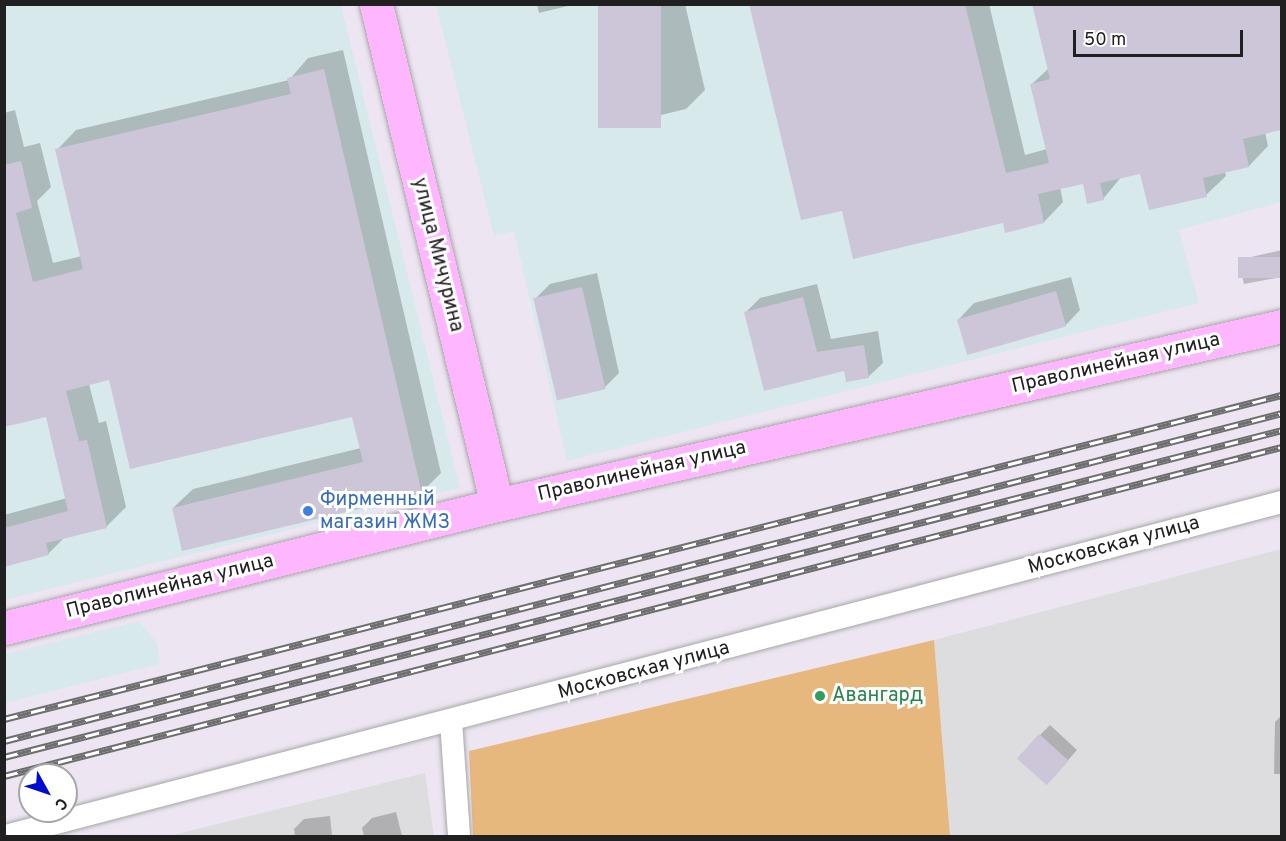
<!DOCTYPE html>
<meta charset="utf-8">
<style>
body{margin:0}
#map{position:relative;width:1286px;height:841px;overflow:hidden;background:#ede6f2;font-family:Overpass,sans-serif}
div>[style]{position:absolute}
[style*='--x']{left:calc(var(--x)*1px);top:calc(var(--y)*1px);width:calc(var(--w)*1px);rotate:calc(var(--a)*1deg)}
.residential>*{inset:0;background:#dddddf}
.industrial>*{inset:0;background:#d8e9eb}
.pitch>*{inset:0;background:#e7b87e}
.shadow>*{inset:0;background:#0003}
.building>*{inset:0;background:#cdc6d9;transform-origin:0 0}
.roads{filter:drop-shadow(0 0 2px #a7a7a7) drop-shadow(0 0 2px #a7a7a7)}
.minor>*{height:22px;margin:-11px;padding:0 11px;transform-origin:11px;border-radius:11px;background:#fff}
.secondary>*{height:33px;margin:-16.5px;padding:0 16.5px;transform-origin:16.5px;border-radius:16.5px;background:#feb7ff}
.rail>*{height:7px;margin-top:-3.5px;transform-origin:0;background:repeating-linear-gradient(90deg,#fff 0 14px,#6e6e6e 0 28px);box-sizing:border-box;border-block:2px solid #6e6e6e}
.dots>*{width:16px;height:16px;translate:-50% -50%;box-sizing:border-box;border:3px solid #fff;border-radius:50%}
span{translate:-50% -50%;white-space:nowrap;text-align:center;line-height:1.15;-webkit-text-stroke:6px #fff;paint-order:stroke}
.street-label{font-size:20px;color:#202020}
.shop-label{font-size:20px;color:#366cbe}
.left{translate:0 -50%;text-align:left}
.leisure-label{font-size:20px;color:#27864d}
.frame{position:absolute;inset:0;border:6px solid #202020;pointer-events:none}
.north{position:absolute;left:18px;top:763px;width:60px;height:60px;box-sizing:border-box;background:#fff;border:2px solid #a6a6a6;border-radius:50%;rotate:130deg;font-size:16px;font-weight:700;line-height:24px;text-align:center;color:#202020}
.north::after{content:'';display:block;margin:auto;width:21px;height:27px;background:#000cd1;clip-path:polygon(50% 0,100% 100%,50% 72%,0 100%)}
.scale{position:absolute;left:1073px;top:30px;width:170px;height:27px;box-sizing:border-box;border:3px solid #202020;border-top:0;padding-left:8px;font-size:18px;line-height:21px;white-space:nowrap;color:#202020;-webkit-text-stroke:4px #fff;paint-order:stroke}
</style>
<div id="map">
<div class="residential">
<div style="clip-path:polygon(1281px 549px,1281px 836px,950px 836px,934px 640px)"></div>
<div style="clip-path:polygon(425px 773px,434px 836px,169px 836px)"></div>
</div>
<div class="industrial">
<div style="clip-path:polygon(14px 4px,341px 5px,460px 488px,5px 600px,4px 7px)"></div>
<div style="clip-path:polygon(436px 5px,1281px 5px,1281px 202px,1179px 230px,1199px 303px,567px 461px,514px 231px,494px 236px)"></div>
<div style="clip-path:polygon(139px 621px,157px 643px,160px 664px,5px 703px,5px 654px)"></div>
</div>
<div class="pitch">
<div style="clip-path:polygon(934px 640px,950px 836px,473px 836px,469px 751px)"></div>
</div>
<div class="shadow">
<div style="clip-path:polygon(537px 4px,576px 4px,539px 13px)"></div>
<div style="clip-path:polygon(599px 4px,685px 4px,705px 90px,686px 109px,627px 123px)"></div>
<div style="clip-path:polygon(751px 4px,989px 4px,1025px 155px,1047px 149px,1032px 84px,1049px 68px,1034px 4px,1282px 4px,1282px 128px,1265px 132px,1268px 146px,1249px 166px,1225px 172px,1226px 176px,1206px 195px,1141px 172px,1122px 176px,1103px 199px,1084px 182px,1060px 187px,1063px 202px,1044px 222px,843px 209px)"></div>
<div style="clip-path:polygon(343px 50px,441px 473px,421px 493px,173px 508px,193px 489px,361px 448px,353px 415px,110px 378px,89px 384px,99px 423px,106px 421px,126px 507px,106px 527px,65px 537px,48px 554px,4px 565px,4px 515px,67px 498px,47px 415px,4px 426px,4px 113px,15px 110px,24px 147px,40px 143px,51px 187px,37px 201px,53px 263px,82px 256px,57px 150px,76px 130px,289px 80px,308px 58px)"></div>
<div style="clip-path:polygon(1282px 250px,1282px 277px,1244px 284px,1240px 267px,1251px 257px)"></div>
<div style="clip-path:polygon(597px 273px,619px 373px,604px 388px,535px 299px,550px 284px)"></div>
<div style="clip-path:polygon(1071px 277px,1080px 310px,1065px 326px,959px 319px,974px 303px)"></div>
<div style="clip-path:polygon(817px 284px,831px 339px,878px 331px,883px 363px,868px 377px,845px 369px,745px 313px,760px 298px)"></div>
<div style="clip-path:polygon(1282px 715px,1282px 774px,1274px 774px,1275px 722px)"></div>
<div style="clip-path:polygon(1050px 725px,1077px 750px,1056px 774px,1040px 735px)"></div>
<div style="clip-path:polygon(396px 812px,402px 836px,364px 836px,362px 828px,372px 818px)"></div>
<div style="clip-path:polygon(330px 816px,332px 836px,295px 836px,294px 829px,304px 819px)"></div>
</div>
<div class="building">
<div style="left:598px;top:4px;width:63px;height:124px"></div>
<div style="clip-path:polygon(749px 4px,965px 4px,1006px 173px,1049px 163px,1030px 84px,1050px 79px,1032px 4px,1281px 4px,1281px 130px,1243px 139px,1249px 167px,1203px 178px,1207px 197px,1149px 210px,1140px 174px,1100px 183px,1104px 200px,1087px 204px,1083px 184px,1038px 194px,1044px 223px,1005px 233px,1003px 223px,853px 259px,842px 211px,801px 220px)"></div>
<div style="clip-path:polygon(324px 69px,422px 494px,182px 551px,172px 508px,363px 462px,352px 417px,130px 469px,109px 380px,66px 391px,79px 441px,87px 440px,107px 528px,46px 543px,49px 555px,4px 567px,4px 528px,68px 511px,46px 417px,4px 427px,4px 165px,21px 161px,32px 208px,16px 213px,33px 282px,83px 269px,55px 149px,291px 94px,287px 78px)"></div>
<div style="left:1281px;top:257px;width:21px;height:43px;rotate:90deg"></div>
<div style="left:582px;top:287px;width:105px;height:50px;rotate:77deg"></div>
<div style="left:1056px;top:291px;width:37px;height:103px;rotate:74deg"></div>
<div style="clip-path:polygon(803px 297px,817px 352px,864px 345px,869px 378px,846px 382px,844px 371px,764px 391px,744px 312px)"></div>
<div style="left:1039px;top:734px;width:40px;height:33px;rotate:42deg"></div>
</div>
<div class="roads">
<div class="minor">
<div style="--x:451;--y:721;--w:115;--a:86"></div>
<div style="--x:6;--y:836;--w:1319;--a:-14.67"></div>
</div>
<div class="secondary">
<div style="--x:376;--y:4;--w:515;--a:76.42"></div>
<div style="--x:4;--y:628;--w:508;--a:-14.01"></div>
<div style="--x:497;--y:505;--w:805;--a:-12.85"></div>
</div>
</div>
<div class="rail">
<div style="--x:4;--y:719;--w:1318;--a:-14.23"></div>
<div style="--x:4;--y:741;--w:1319;--a:-14.39"></div>
<div style="--x:4;--y:757;--w:1319;--a:-14.35"></div>
<div style="--x:4;--y:776;--w:1320;--a:-14.44"></div>
</div>
<div class="dots">
<div style="left:308px;top:511px;background:#3f7fe0"></div>
<div style="left:820px;top:696px;background:#2e9e5b"></div>
</div>
<div class="street-label">
<span style="left:437px;top:255px;rotate:76deg">улица Мичурина</span>
<span style="left:1116px;top:364px;rotate:-13deg">Праволинейная улица</span>
<span style="left:642px;top:472px;rotate:-13deg">Праволинейная улица</span>
<span style="left:1114px;top:546px;rotate:-15deg">Московская улица</span>
<span style="left:170px;top:587px;rotate:-14deg">Праволинейная улица</span>
<span style="left:644px;top:671px;rotate:-15deg">Московская улица</span>
</div>
<div class="shop-label">
<span class="left" style="left:320px;top:512px">Фирменный<br>магазин ЖМЗ</span>
</div>
<div class="leisure-label">
<span class="left" style="left:832px;top:696px">Авангард</span>
</div>
<div class="frame"></div>
<div class="north">С</div>
<div class="scale">50 m</div>
</div>
